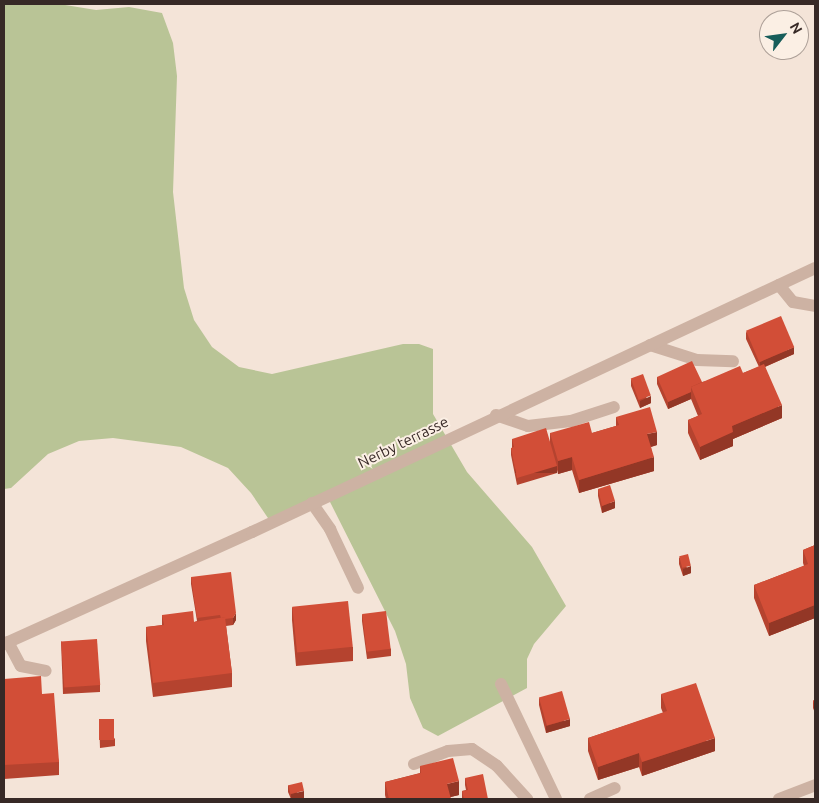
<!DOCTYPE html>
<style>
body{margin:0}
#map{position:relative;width:819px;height:803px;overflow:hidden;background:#f4e4d8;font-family:Ubuntu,sans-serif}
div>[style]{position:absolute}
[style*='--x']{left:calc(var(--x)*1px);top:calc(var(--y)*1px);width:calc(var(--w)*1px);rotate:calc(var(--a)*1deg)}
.green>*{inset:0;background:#b9c496}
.minor>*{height:12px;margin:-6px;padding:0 6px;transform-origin:6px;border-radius:6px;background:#cdb2a3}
.wall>*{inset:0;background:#b5432f}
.shaded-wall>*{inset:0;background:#933726;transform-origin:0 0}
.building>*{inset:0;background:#d24e37;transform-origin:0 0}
span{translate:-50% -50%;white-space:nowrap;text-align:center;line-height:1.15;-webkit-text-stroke:4px #fbefe4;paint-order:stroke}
.street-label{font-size:15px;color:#372926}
.frame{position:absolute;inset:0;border:5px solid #372926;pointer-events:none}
.north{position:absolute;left:759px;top:10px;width:50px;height:50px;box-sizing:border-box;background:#fbefe4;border:1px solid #ada098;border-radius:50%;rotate:60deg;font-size:14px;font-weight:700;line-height:20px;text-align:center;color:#372926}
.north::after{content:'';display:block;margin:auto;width:18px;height:22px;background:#175d5a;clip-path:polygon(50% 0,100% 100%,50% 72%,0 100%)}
</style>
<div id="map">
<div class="green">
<div style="clip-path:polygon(4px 4px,59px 4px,96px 10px,129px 7px,162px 13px,173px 43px,177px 76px,173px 192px,184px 288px,194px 320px,212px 347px,239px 367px,272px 374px,403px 344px,419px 344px,433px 349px,433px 414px,467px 472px,532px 547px,566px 606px,534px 644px,527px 659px,527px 688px,438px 736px,423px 728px,410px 698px,406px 664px,395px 631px,326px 494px,270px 521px,251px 493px,228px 468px,181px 447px,113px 438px,79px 441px,48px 454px,11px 488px,4px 489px)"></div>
</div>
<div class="minor">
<div style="--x:779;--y:285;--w:22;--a:51"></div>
<div style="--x:793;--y:302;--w:22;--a:10"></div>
<div style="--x:650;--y:345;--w:49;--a:17.7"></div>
<div style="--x:697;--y:360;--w:36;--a:2"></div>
<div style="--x:496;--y:415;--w:34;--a:19"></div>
<div style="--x:528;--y:426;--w:43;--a:-6.6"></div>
<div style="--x:571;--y:421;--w:45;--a:-18"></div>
<div style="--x:312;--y:503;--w:32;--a:55"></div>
<div style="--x:330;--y:529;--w:65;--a:64.6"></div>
<div style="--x:8;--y:642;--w:27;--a:62"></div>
<div style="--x:21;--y:666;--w:25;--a:11"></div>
<div style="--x:4;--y:644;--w:272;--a:-24.3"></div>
<div style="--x:252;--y:532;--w:622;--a:-25.12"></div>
<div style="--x:501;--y:684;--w:127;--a:64.4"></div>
<div style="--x:414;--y:764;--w:36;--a:-21"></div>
<div style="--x:448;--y:751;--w:24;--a:-5"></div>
<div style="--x:472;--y:749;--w:30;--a:34"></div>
<div style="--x:497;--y:766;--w:45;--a:47.7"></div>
<div style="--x:590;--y:799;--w:27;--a:-24"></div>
<div style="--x:779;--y:799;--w:39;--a:-21"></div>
</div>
<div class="wall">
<div style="clip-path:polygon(746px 332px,794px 354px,765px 367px,782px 418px,733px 439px,733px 446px,700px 460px,688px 433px,688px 420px,698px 416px,691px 399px,668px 409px,657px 384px,657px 377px,702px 382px,743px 373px,759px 367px,746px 339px)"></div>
<div style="clip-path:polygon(631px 379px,651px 403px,640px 408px,631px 386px)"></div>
<div style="clip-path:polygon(616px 417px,657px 445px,651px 447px,654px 471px,579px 493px,572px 470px,558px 474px,557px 470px,557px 473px,517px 485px,511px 455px,511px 448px,512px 448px,512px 439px,550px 443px,550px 433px,592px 433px,616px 426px)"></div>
<div style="clip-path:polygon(598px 489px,615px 508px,602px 513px,598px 496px)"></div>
<div style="clip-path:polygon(815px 545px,815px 618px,769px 636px,754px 598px,754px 585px,804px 566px,803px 563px,803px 550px)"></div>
<div style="clip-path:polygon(679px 557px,691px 573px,683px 576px,679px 564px)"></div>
<div style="clip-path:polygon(191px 577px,236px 620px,233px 625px,226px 626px,232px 673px,232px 687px,153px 697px,146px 641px,146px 627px,162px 625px,162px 615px,194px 622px,197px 621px,191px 584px)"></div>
<div style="clip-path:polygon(292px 607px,353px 647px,353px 661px,296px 666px,292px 620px)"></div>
<div style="clip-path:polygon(362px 614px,391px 649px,391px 656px,367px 659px,362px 621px)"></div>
<div style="clip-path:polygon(61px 641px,100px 685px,100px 692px,63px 694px)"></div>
<div style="clip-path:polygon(4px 679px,42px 694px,59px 762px,59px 775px,4px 779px)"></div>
<div style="clip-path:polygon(661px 694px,715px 751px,642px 776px,639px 767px,598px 780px,588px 751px,588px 738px,663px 713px,661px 708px)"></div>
<div style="clip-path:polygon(539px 698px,570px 726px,546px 733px,539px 705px)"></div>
<div style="clip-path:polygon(815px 699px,815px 713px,813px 708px,813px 701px)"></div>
<div style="clip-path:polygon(99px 719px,115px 739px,115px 746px,100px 748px)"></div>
<div style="clip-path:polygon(420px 766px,459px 795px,450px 797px,451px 799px,386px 799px,385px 795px,385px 782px,420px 773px)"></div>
<div style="clip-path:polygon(465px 778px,488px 799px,462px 799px,462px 791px,466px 790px,465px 785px)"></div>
<div style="clip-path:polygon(288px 785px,304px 798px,291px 799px,288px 792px)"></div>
</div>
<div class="shaded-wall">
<div style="clip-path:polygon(794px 347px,794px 354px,760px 369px,760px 362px)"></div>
<div style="clip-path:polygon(691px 392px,691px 399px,668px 409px,668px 402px)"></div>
<div style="clip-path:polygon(651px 396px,651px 403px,640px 408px,640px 401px)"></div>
<div style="clip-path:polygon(782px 405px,782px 418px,733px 439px,733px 446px,700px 460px,700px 447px,732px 426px)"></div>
<div style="clip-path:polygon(657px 432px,657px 445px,647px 448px,647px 434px)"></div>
<div style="clip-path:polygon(572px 457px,572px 470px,558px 474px,558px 461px)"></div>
<div style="clip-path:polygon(654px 457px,654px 471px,579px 493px,579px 480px)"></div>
<div style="left:557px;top:466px;width:7px;height:42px;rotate:90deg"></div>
<div style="clip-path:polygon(615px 501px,615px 508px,602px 513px,602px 506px)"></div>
<div style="clip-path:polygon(691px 566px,691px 573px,683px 576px,683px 569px)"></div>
<div style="clip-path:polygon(815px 605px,815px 618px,769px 636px,769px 623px)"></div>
<div style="clip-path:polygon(236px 613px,236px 620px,233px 625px,233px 618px)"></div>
<div style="clip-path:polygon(570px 719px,570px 726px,546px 733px,546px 726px)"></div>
<div style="clip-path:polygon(715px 738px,715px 751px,642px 776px,642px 762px)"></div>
<div style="clip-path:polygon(639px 753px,639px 767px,598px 780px,598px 767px)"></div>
<div style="clip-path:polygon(459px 781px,459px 795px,447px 798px,447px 784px)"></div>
<div style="clip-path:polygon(304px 791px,304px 798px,291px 799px,291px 794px)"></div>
</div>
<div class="building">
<div style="left:781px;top:316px;width:34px;height:38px;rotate:67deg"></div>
<div style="clip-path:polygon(692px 361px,702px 382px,691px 387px,691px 392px,668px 402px,657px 377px)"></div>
<div style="clip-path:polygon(764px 364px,782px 405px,732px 426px,733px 432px,700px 447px,688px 420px,702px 414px,691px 387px,740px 366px,743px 373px)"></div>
<div style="left:643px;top:374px;width:23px;height:13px;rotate:70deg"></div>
<div style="clip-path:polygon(650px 407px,657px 432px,647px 434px,654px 457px,579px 480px,572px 457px,558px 461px,550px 433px,589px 422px,592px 433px,619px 425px,616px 417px)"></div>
<div style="clip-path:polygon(546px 428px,557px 466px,517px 478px,511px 448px,514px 447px,512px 439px)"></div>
<div style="clip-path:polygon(610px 485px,615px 501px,602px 506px,598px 489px)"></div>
<div style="clip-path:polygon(815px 545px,815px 605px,769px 623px,754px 585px,808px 564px,803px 550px)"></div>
<div style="left:688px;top:554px;width:12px;height:9px;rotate:76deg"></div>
<div style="clip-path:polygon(231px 572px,236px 613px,233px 618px,225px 619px,225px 617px,221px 618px,220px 615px,197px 618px,191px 577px)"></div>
<div style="left:348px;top:601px;width:46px;height:56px;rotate:84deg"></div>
<div style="clip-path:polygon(193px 611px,194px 622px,225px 617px,232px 673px,153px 683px,146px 627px,164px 625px,162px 615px)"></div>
<div style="left:386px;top:611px;width:38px;height:24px;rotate:83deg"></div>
<div style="left:97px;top:639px;width:46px;height:36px;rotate:86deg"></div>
<div style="clip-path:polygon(41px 676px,42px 694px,54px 693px,59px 762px,4px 765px,4px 696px,5px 696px,4px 679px)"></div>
<div style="clip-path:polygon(696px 683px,715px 738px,642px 762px,639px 753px,598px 767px,588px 738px,667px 711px,661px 694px)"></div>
<div style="left:562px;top:691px;width:29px;height:24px;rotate:74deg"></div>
<div style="clip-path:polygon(815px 699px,815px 706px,813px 701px)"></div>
<div style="left:99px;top:719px;width:15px;height:21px"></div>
<div style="clip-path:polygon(453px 758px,459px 781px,447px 784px,451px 799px,389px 799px,385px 782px,421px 773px,420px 766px)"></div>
<div style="clip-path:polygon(483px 774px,488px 799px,464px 799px,462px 791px,468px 790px,465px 778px)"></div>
<div style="left:302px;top:782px;width:9px;height:14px;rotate:77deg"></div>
</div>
<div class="street-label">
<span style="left:403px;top:442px;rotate:-26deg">Nerby terrasse</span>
</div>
<div class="frame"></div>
<div class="north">N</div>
</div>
